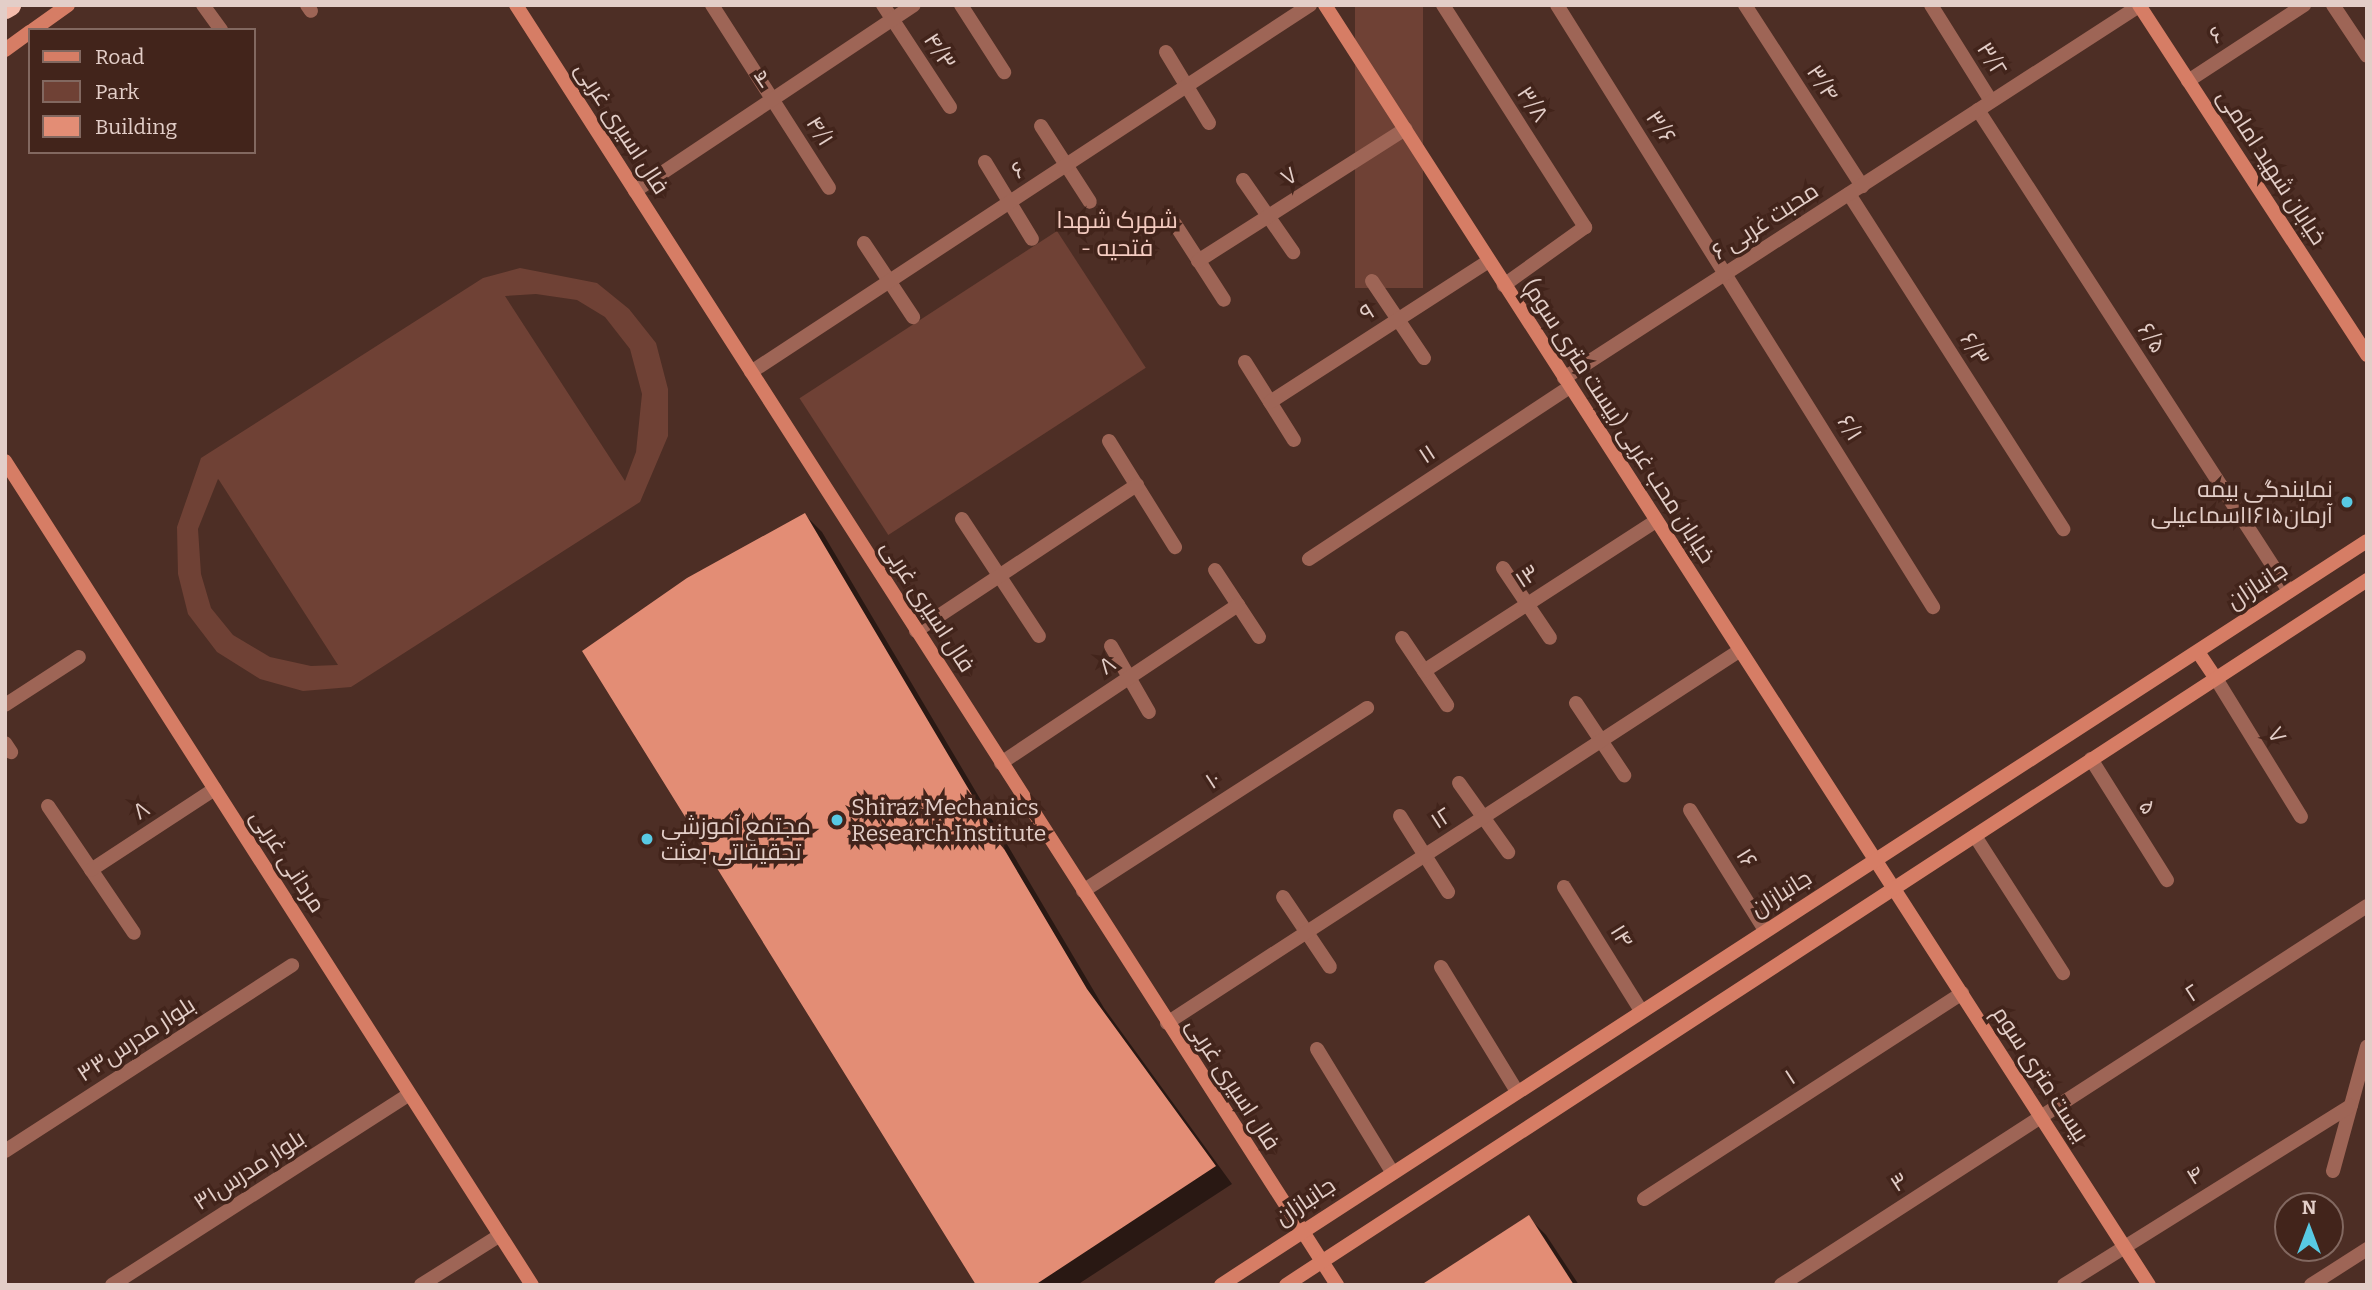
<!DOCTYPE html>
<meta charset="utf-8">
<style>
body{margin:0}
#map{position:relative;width:2372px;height:1290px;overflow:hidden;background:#4d2e25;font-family:Bitter,Cairo,serif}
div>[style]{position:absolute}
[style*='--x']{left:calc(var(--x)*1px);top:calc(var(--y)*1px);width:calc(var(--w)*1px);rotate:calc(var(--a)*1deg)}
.green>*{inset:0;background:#6f4135;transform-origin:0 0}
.shadow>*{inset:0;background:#0007}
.building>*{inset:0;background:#e38d75}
.street>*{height:14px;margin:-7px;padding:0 7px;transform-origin:7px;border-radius:7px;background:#9e6556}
.secondary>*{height:14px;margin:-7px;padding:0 7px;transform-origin:7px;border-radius:7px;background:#d67d65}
.highway>*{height:21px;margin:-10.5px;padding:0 10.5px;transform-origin:10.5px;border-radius:10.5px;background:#f5bdad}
.dots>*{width:19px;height:19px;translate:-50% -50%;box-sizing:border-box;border:4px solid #42241b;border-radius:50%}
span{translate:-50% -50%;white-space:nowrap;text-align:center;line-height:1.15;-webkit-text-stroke:7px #42241b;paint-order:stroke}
.street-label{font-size:23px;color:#e3cec8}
.poi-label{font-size:23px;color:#e3cec8}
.right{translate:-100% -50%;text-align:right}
.left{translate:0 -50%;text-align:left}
.neighbourhood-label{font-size:24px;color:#f3cabf}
.frame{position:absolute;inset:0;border:7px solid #e3cec8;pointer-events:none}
.legend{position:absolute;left:28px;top:28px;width:228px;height:126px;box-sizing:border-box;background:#42241b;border:2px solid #826860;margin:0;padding:9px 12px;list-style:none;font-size:21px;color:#e3cec8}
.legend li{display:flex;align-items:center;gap:14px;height:35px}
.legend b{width:35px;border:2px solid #826860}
.north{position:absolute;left:2274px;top:1192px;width:70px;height:70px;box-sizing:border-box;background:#42241b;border:2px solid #826860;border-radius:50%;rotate:0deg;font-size:19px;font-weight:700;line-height:28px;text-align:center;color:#e3cec8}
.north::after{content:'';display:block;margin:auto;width:24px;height:32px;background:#58c9e3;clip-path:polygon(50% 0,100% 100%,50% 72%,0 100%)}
</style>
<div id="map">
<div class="green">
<div style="left:1355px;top:5px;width:68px;height:283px"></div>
<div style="left:1057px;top:231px;width:163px;height:307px;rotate:57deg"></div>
<div style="clip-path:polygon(evenodd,520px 268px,597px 283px,629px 309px,656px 343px,668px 389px,668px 436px,640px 502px,351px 687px,303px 691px,260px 679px,217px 652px,188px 614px,178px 574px,177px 527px,201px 458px,483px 278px,520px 268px,536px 294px,577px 300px,605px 317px,630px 349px,642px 394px,636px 452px,625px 481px,505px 296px,536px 294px,520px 268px,218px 479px,219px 480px,338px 665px,311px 666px,270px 657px,233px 635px,211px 608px,201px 574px,198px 529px,218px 479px)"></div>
</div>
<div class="shadow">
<div style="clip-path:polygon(805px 515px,822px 532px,1104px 1008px,1232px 1184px,1077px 1285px,979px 1285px)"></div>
<div style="clip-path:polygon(1529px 1218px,1546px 1235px,1579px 1285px,1424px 1285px)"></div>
</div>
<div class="building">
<div style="clip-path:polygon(805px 513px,1087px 989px,1216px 1166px,1035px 1285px,976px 1285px,582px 651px,687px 578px)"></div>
<div style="clip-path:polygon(1529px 1215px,1574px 1285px,1421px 1285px)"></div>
</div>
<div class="street">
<div style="--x:203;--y:5;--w:31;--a:54"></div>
<div style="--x:307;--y:5;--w:7;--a:56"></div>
<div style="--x:712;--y:5;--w:217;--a:57.4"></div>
<div style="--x:883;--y:5;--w:122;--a:56.7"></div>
<div style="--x:961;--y:5;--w:80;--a:57.3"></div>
<div style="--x:1443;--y:5;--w:264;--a:57.4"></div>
<div style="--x:1585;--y:227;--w:100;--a:144.4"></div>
<div style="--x:1557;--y:5;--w:710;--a:58.01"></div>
<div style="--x:1745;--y:5;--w:216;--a:57.1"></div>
<div style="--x:1931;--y:5;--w:113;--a:58"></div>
<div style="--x:2333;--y:5;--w:61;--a:56.3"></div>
<div style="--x:1166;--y:52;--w:83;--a:58.8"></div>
<div style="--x:2188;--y:81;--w:139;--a:-33.2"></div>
<div style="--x:1978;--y:110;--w:573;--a:57.11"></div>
<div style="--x:1041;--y:126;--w:90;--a:57.2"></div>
<div style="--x:985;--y:162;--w:90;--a:58.6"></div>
<div style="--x:1243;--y:180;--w:88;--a:55.2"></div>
<div style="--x:635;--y:191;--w:335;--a:-33.7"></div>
<div style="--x:1849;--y:194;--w:398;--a:57.4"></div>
<div style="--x:1175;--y:224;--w:90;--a:57.2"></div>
<div style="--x:864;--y:243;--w:89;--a:56.5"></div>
<div style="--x:1198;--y:261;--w:246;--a:-32.5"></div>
<div style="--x:1372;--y:281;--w:93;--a:56"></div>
<div style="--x:1245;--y:362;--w:92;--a:57.9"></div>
<div style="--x:751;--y:372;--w:669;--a:-33.29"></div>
<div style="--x:1564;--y:378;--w:685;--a:-32.9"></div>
<div style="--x:1270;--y:402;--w:260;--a:-32.8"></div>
<div style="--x:1109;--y:441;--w:125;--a:58.1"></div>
<div style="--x:962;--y:519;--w:140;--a:56.7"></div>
<div style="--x:1309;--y:559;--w:313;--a:-33.4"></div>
<div style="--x:1503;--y:568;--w:84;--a:56.1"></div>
<div style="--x:1215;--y:570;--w:80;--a:56.7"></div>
<div style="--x:916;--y:631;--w:265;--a:-33.5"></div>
<div style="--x:1402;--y:638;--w:81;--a:56.1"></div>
<div style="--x:1111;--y:646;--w:76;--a:60.1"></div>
<div style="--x:1424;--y:671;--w:276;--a:-32.9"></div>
<div style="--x:2215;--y:677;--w:164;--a:58.4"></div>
<div style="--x:1576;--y:703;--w:87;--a:56.3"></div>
<div style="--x:5;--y:705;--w:88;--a:-33"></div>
<div style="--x:5;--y:743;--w:11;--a:56"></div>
<div style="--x:2091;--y:759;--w:143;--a:57.9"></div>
<div style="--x:1001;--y:763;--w:285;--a:-33.7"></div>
<div style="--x:1459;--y:783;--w:85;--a:54.6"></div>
<div style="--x:48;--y:806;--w:153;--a:55.9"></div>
<div style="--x:1690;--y:810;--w:142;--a:58"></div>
<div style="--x:1400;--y:816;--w:90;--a:57.7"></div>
<div style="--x:1975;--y:836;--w:163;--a:57.3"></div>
<div style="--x:91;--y:870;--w:148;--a:-33.2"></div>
<div style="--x:1564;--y:887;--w:144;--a:58.1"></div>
<div style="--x:1083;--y:891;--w:338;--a:-32.8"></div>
<div style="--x:1283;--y:897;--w:84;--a:56.1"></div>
<div style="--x:1441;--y:967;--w:144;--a:58.6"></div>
<div style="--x:1167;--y:1023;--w:682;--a:-33.04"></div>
<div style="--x:1317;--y:1049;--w:142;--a:58.6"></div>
<div style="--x:5;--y:1151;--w:342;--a:-32.9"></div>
<div style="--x:2333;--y:1171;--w:129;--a:-74.7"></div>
<div style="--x:1644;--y:1199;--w:379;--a:-32.9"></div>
<div style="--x:112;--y:1285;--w:353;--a:-32.7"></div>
<div style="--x:421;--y:1285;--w:93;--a:-32.3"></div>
<div style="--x:1781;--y:1285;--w:698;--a:-32.89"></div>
<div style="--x:2064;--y:1285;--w:338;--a:-32"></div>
<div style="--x:2311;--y:1285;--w:67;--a:-32.7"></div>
</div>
<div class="secondary">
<div style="--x:516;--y:5;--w:1521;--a:57.32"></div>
<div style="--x:1325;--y:5;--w:1522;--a:57.23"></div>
<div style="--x:2139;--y:5;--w:418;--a:56.9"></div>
<div style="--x:33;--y:30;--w:43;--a:-35.5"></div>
<div style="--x:5;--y:50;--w:31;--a:-36"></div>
<div style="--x:5;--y:461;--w:978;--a:57.4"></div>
<div style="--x:2198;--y:652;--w:30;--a:56"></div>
<div style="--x:1221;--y:1285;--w:1366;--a:-32.99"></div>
<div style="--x:1286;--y:1285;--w:1291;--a:-33.11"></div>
</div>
<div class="highway">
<div style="--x:5;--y:8;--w:6;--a:-31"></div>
</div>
<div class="dots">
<div style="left:2347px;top:502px;background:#58c9e3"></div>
<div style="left:837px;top:820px;background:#58c9e3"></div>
<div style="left:647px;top:839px;background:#58c9e3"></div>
</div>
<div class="street-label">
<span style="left:2216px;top:35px;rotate:-33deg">۶</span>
<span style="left:940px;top:51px;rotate:57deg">۴/۳</span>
<span style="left:1992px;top:59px;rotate:58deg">۳/۲</span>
<span style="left:762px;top:79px;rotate:-34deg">۴</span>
<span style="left:1823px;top:83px;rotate:57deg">۳/۴</span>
<span style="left:1533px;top:104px;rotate:57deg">۳/۸</span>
<span style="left:1661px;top:127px;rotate:57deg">۳/۶</span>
<span style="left:622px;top:128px;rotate:57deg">فال اسیری غربی</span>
<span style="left:820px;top:131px;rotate:58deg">۴/۱</span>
<span style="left:2272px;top:167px;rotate:57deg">خیابان شهید امامی</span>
<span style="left:1018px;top:170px;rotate:-33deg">۶</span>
<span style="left:1289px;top:176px;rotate:-33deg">۷</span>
<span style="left:1765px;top:221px;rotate:-33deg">محبت غربی ۶</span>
<span style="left:1367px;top:312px;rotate:-32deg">۹</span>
<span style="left:2152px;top:338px;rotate:57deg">۶/۵</span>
<span style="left:1975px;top:349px;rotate:58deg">۶/۳</span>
<span style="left:1619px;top:421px;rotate:57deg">خیابان محب غربی (بیست متری سوم)</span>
<span style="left:1850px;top:428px;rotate:58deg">۶/۱</span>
<span style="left:1427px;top:454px;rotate:-33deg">۱۱</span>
<span style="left:1527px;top:576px;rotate:-33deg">۱۳</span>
<span style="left:2257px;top:585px;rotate:-33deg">جانبازان</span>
<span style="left:928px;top:606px;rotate:57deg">فال اسیری غربی</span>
<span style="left:1107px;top:665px;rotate:-34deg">۸</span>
<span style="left:2277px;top:735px;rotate:59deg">۷</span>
<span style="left:1213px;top:780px;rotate:-33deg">۱۰</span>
<span style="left:2148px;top:807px;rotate:58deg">۵</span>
<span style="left:141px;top:810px;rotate:-33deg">۸</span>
<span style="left:1441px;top:818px;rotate:-33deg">۱۲</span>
<span style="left:1747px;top:858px;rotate:58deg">۱۶</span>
<span style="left:288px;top:861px;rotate:57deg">مردانی غربی</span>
<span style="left:1781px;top:893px;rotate:-32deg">جانبازان</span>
<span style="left:1622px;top:936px;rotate:58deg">۱۴</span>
<span style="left:2192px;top:993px;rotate:-33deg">۲</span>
<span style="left:136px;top:1039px;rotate:-33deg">بلوار مدرس۳۳</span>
<span style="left:2041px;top:1074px;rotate:57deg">بیست متری سوم</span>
<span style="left:1790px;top:1077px;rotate:-33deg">۱</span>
<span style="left:1233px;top:1084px;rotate:57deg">فال اسیری غربی</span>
<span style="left:249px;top:1170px;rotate:-33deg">بلوار مدرس۳۱</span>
<span style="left:2195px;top:1175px;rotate:-32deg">۴</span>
<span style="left:1899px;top:1182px;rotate:-33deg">۳</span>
<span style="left:1305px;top:1201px;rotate:-34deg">جانبازان</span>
</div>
<div class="poi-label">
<span class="right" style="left:2333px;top:502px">نمایندگی بیمه<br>آرمان۱۶۱۵اسماعیلی</span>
<span class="left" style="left:851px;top:820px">Shiraz Mechanics<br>Research Institute</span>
<span class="left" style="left:661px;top:839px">مجتمع آموزشی<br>تحقیقاتی بعثت</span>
</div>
<div class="neighbourhood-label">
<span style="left:1117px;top:235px">شهرک شهدا<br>- فتحیه</span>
</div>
<div class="frame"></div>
<ul class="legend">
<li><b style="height:9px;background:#d67d65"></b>Road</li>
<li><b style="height:19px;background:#6f4135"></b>Park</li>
<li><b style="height:19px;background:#e38d75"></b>Building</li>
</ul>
<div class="north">N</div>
</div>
